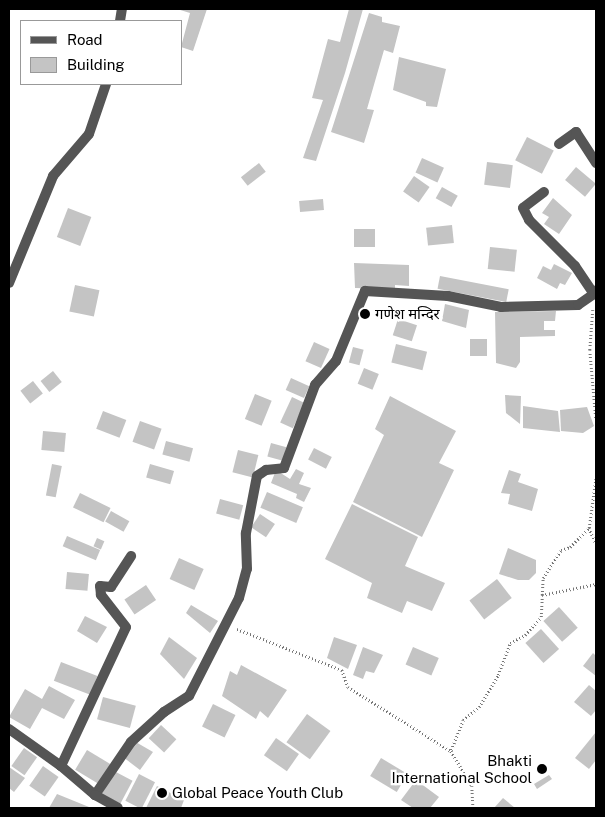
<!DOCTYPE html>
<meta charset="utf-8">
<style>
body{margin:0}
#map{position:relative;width:605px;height:817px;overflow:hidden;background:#fff;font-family:"Public Sans","Noto Sans Devanagari",sans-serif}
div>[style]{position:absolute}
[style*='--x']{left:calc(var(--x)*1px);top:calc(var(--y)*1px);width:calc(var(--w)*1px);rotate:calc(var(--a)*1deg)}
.building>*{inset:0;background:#c4c4c4;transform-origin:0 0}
.path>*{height:2.5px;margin-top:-1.25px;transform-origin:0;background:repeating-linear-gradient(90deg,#777 0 1px,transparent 0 3.5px)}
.minor>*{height:10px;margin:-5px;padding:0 5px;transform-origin:5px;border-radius:5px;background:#555}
.tertiary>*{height:10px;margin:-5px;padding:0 5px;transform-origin:5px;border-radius:5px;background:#555}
.dots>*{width:14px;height:14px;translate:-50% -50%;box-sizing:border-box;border:2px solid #fff;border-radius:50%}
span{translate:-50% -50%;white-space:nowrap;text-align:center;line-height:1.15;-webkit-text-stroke:4.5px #fff;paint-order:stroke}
.poi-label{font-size:15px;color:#000}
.left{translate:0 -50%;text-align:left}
.right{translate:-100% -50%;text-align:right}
.frame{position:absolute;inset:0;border:10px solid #000;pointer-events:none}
.legend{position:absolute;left:20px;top:20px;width:162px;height:65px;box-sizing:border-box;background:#fff;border:1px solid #999;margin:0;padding:6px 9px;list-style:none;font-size:15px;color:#000}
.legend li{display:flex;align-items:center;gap:10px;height:25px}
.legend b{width:25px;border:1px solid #999}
</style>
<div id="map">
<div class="building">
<div style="clip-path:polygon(177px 9px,207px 9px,193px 51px,181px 47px,190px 13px)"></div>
<div style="clip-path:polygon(349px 9px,363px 9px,345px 73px,316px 161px,303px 158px,323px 100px,312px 98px,328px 39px,340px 42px)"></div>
<div style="clip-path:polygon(369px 13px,382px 17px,382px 22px,400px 26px,393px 53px,384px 50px,367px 109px,374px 110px,364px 143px,331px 132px)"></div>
<div style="clip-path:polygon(399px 57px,446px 69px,437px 107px,426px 106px,426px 102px,393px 90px)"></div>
<div style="left:527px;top:137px;width:30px;height:26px;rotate:27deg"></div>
<div style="left:422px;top:158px;width:24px;height:16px;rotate:24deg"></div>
<div style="left:487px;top:162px;width:26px;height:23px;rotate:7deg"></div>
<div style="left:259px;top:163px;width:11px;height:23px;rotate:52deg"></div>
<div style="left:576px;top:167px;width:26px;height:17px;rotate:40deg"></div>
<div style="left:414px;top:176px;width:19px;height:19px;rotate:35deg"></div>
<div style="left:442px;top:187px;width:18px;height:13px;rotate:29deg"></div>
<div style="clip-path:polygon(553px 198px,572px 215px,559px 234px,544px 224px,549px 217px,542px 213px)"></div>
<div style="left:323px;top:199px;width:11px;height:24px;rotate:85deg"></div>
<div style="left:68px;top:208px;width:25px;height:31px;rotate:21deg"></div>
<div style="left:452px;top:225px;width:18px;height:26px;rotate:84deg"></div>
<div style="left:354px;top:229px;width:21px;height:18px"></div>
<div style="left:490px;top:247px;width:27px;height:22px;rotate:6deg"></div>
<div style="clip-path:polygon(354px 263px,409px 265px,409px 286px,395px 285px,395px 289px,355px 288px)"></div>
<div style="clip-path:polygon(554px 264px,572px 273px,565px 285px,560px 283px,557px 289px,537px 278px,543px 266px,551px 270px)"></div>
<div style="left:440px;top:276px;width:70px;height:13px;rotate:11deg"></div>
<div style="left:75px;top:285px;width:25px;height:27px;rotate:12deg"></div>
<div style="clip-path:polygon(445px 304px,469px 310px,466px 328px,442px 321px)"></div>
<div style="clip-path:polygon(556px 311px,555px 321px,544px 321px,544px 330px,555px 330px,555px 336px,520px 337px,520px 362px,516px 368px,496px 363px,495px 312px)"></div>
<div style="left:398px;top:319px;width:20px;height:17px;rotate:18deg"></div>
<div style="left:470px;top:339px;width:17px;height:17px"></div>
<div style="left:314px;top:342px;width:17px;height:21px;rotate:24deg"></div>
<div style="left:396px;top:344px;width:32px;height:19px;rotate:14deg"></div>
<div style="left:353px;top:347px;width:11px;height:16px;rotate:15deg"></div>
<div style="left:364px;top:368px;width:16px;height:17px;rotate:22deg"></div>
<div style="left:53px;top:371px;width:14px;height:16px;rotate:51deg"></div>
<div style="left:291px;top:378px;width:20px;height:13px;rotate:24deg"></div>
<div style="left:33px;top:381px;width:16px;height:16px;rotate:52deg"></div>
<div style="left:255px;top:394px;width:18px;height:27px;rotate:22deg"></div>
<div style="clip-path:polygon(505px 395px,521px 396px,520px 424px,506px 413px)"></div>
<div style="clip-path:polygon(390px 396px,456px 431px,439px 463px,454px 470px,422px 537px,353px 502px,384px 435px,375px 429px)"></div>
<div style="left:292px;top:397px;width:14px;height:28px;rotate:25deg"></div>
<div style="clip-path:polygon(523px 406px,558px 411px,560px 432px,523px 428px)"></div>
<div style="clip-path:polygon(587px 407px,594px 426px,583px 433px,561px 431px,560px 410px)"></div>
<div style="left:103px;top:411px;width:25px;height:19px;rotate:21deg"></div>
<div style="left:140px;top:421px;width:23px;height:22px;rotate:20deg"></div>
<div style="left:43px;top:431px;width:23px;height:19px;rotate:5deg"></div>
<div style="left:166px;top:441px;width:28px;height:14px;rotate:15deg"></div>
<div style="left:271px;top:443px;width:16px;height:14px;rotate:15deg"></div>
<div style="left:314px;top:448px;width:20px;height:13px;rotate:27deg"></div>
<div style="left:238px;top:450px;width:21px;height:23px;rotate:14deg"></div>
<div style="left:52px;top:464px;width:10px;height:32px;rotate:11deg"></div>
<div style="left:150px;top:464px;width:25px;height:14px;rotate:16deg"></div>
<div style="clip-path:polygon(296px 469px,304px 473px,299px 484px,311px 488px,304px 502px,296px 498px,297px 494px,271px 483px,276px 470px,290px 479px)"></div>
<div style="clip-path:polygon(509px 470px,521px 474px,518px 482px,538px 489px,532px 511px,508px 504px,510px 494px,501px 493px)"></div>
<div style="left:267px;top:492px;width:39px;height:17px;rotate:23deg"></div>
<div style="left:80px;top:493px;width:34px;height:16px;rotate:26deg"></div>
<div style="left:220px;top:499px;width:24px;height:15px;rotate:15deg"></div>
<div style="clip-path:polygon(352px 504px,418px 537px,405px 566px,445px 583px,432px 611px,407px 601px,402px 613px,367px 598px,372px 583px,325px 559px)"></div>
<div style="left:111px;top:511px;width:21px;height:12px;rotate:29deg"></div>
<div style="left:260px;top:514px;width:18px;height:16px;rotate:34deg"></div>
<div style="left:67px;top:536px;width:36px;height:11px;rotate:23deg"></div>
<div style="left:97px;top:538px;width:8px;height:9px;rotate:23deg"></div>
<div style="clip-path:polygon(508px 548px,536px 560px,536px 573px,529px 580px,518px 580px,499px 574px)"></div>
<div style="left:179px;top:558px;width:27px;height:23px;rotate:24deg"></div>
<div style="left:67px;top:572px;width:22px;height:17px;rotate:5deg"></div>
<div style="left:497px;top:579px;width:24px;height:35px;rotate:52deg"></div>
<div style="left:146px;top:585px;width:18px;height:26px;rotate:56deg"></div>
<div style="clip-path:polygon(191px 605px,218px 621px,210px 633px,186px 613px)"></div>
<div style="left:559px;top:607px;width:28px;height:21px;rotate:48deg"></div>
<div style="clip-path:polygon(85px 616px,107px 627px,97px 643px,77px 631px)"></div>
<div style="left:541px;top:629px;width:27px;height:21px;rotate:48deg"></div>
<div style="clip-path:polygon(169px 637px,197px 658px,184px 679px,160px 654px)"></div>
<div style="clip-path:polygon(334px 637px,357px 645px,348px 669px,327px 658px)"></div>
<div style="clip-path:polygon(363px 647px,383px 655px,374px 673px,366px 671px,363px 679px,353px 675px)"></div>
<div style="left:413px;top:647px;width:28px;height:19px;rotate:23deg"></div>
<div style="clip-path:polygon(593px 653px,596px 656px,596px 676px,583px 666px)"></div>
<div style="left:61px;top:662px;width:39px;height:20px;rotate:21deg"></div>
<div style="clip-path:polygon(241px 665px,287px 690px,268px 718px,260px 711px,256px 719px,222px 696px,230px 671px,237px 675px)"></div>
<div style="clip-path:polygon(589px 685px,596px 691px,596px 710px,591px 716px,574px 702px)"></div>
<div style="clip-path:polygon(49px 686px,75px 700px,64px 719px,42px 708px,30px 729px,9px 717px,25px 689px,42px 699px)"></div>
<div style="left:103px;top:697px;width:34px;height:23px;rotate:15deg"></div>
<div style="left:213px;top:704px;width:25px;height:25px;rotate:26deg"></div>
<div style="left:307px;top:714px;width:29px;height:35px;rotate:36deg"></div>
<div style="left:161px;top:725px;width:21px;height:18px;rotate:43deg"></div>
<div style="clip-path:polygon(596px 732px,596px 760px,589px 769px,575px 758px)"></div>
<div style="left:276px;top:738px;width:28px;height:21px;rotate:35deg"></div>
<div style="clip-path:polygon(134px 741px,153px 752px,140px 770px,123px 757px)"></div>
<div style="left:24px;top:748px;width:16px;height:22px;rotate:35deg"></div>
<div style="left:87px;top:750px;width:29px;height:23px;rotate:31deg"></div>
<div style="left:381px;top:758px;width:31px;height:21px;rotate:31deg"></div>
<div style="left:43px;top:766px;width:19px;height:24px;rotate:35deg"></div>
<div style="clip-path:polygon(9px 767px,25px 778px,14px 792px,9px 788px)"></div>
<div style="left:114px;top:771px;width:21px;height:26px;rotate:28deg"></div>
<div style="left:139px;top:774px;width:18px;height:30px;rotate:27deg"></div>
<div style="clip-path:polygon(549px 775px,552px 779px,537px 789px,534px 784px)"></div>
<div style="clip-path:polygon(416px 780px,439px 797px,430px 808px,413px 808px,401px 800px)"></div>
<div style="clip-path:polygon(157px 786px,184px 800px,181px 808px,146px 808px)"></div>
<div style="clip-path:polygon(57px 794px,89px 807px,89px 808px,49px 808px)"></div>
<div style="clip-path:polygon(503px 798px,515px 808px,494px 808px)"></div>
</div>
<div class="path">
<div style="--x:593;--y:310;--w:40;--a:94.3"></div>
<div style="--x:590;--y:350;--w:68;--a:85"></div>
<div style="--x:589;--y:528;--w:17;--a:66"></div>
<div style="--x:542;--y:595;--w:17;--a:-87"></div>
<div style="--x:543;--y:578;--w:33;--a:-57"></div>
<div style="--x:561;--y:550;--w:9;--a:-18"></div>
<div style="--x:570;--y:547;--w:27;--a:-45"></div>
<div style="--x:589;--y:528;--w:52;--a:-82.3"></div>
<div style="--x:237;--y:629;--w:113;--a:21.3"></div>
<div style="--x:342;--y:670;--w:18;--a:71"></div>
<div style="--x:348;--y:687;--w:121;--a:31.9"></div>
<div style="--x:451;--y:751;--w:41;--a:59"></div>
<div style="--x:472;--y:786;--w:22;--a:87"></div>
<div style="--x:451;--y:750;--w:32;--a:-68"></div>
<div style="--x:463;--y:720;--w:21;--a:-39"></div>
<div style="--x:479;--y:707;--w:37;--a:-59"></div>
<div style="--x:498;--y:675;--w:34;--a:-69"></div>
<div style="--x:510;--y:643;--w:17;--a:-28"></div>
<div style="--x:525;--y:635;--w:24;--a:-48"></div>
<div style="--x:541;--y:617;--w:22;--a:-87"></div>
<div style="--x:542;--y:595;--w:55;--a:-11.5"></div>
</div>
<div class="minor">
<div style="--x:120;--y:21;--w:12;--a:-81"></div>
<div style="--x:559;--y:144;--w:21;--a:-35"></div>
<div style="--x:576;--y:132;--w:37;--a:57"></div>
<div style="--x:544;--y:192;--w:26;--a:143"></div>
<div style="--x:523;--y:208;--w:13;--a:63"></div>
<div style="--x:529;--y:220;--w:65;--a:45"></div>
<div style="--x:575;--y:266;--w:34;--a:56"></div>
<div style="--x:594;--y:294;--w:4;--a:-63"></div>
<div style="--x:9;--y:283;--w:116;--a:-67.6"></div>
<div style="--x:53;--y:176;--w:55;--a:-49.4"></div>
<div style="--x:89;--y:134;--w:53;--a:-71.2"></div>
<div style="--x:61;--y:766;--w:153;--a:-64.9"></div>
<div style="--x:126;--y:627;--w:41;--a:-128"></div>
<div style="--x:101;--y:595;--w:9;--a:-96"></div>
<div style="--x:100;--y:586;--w:11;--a:5"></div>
<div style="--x:111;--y:587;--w:37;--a:-57"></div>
<div style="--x:95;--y:795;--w:64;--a:-55.8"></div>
<div style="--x:131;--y:742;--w:45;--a:-42.3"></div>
<div style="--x:164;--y:712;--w:30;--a:-33"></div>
<div style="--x:189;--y:696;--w:110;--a:-63"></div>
<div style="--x:239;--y:598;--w:30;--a:-75"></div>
<div style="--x:247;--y:569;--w:36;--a:-92"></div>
<div style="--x:246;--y:533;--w:58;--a:-79.1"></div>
<div style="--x:257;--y:476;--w:11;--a:-34"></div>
<div style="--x:266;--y:470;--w:18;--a:-6"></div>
<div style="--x:284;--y:468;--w:89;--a:-69.5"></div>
<div style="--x:315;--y:385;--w:32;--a:-49"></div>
<div style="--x:336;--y:361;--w:76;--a:-67.5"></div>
<div style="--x:365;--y:291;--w:83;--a:3.4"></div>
<div style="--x:448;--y:296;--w:54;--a:11.7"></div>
<div style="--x:501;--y:307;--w:77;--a:-1.5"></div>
<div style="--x:578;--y:305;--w:19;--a:-35"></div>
</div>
<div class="tertiary">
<div style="--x:9;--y:729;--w:64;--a:35.4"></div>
<div style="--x:61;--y:766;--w:45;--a:40.5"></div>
<div style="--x:95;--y:795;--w:26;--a:29"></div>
</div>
<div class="dots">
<div style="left:365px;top:314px;background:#000"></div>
<div style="left:542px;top:769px;background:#000"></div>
<div style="left:162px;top:793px;background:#000"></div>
</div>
<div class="poi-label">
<span class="left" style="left:375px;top:314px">गणेश मन्दिर</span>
<span class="right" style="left:532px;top:769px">Bhakti<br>International School</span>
<span class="left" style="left:172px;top:793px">Global Peace Youth Club</span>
</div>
<div class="frame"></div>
<ul class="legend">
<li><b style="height:6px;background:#555"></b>Road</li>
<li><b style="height:14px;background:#c4c4c4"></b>Building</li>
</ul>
</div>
